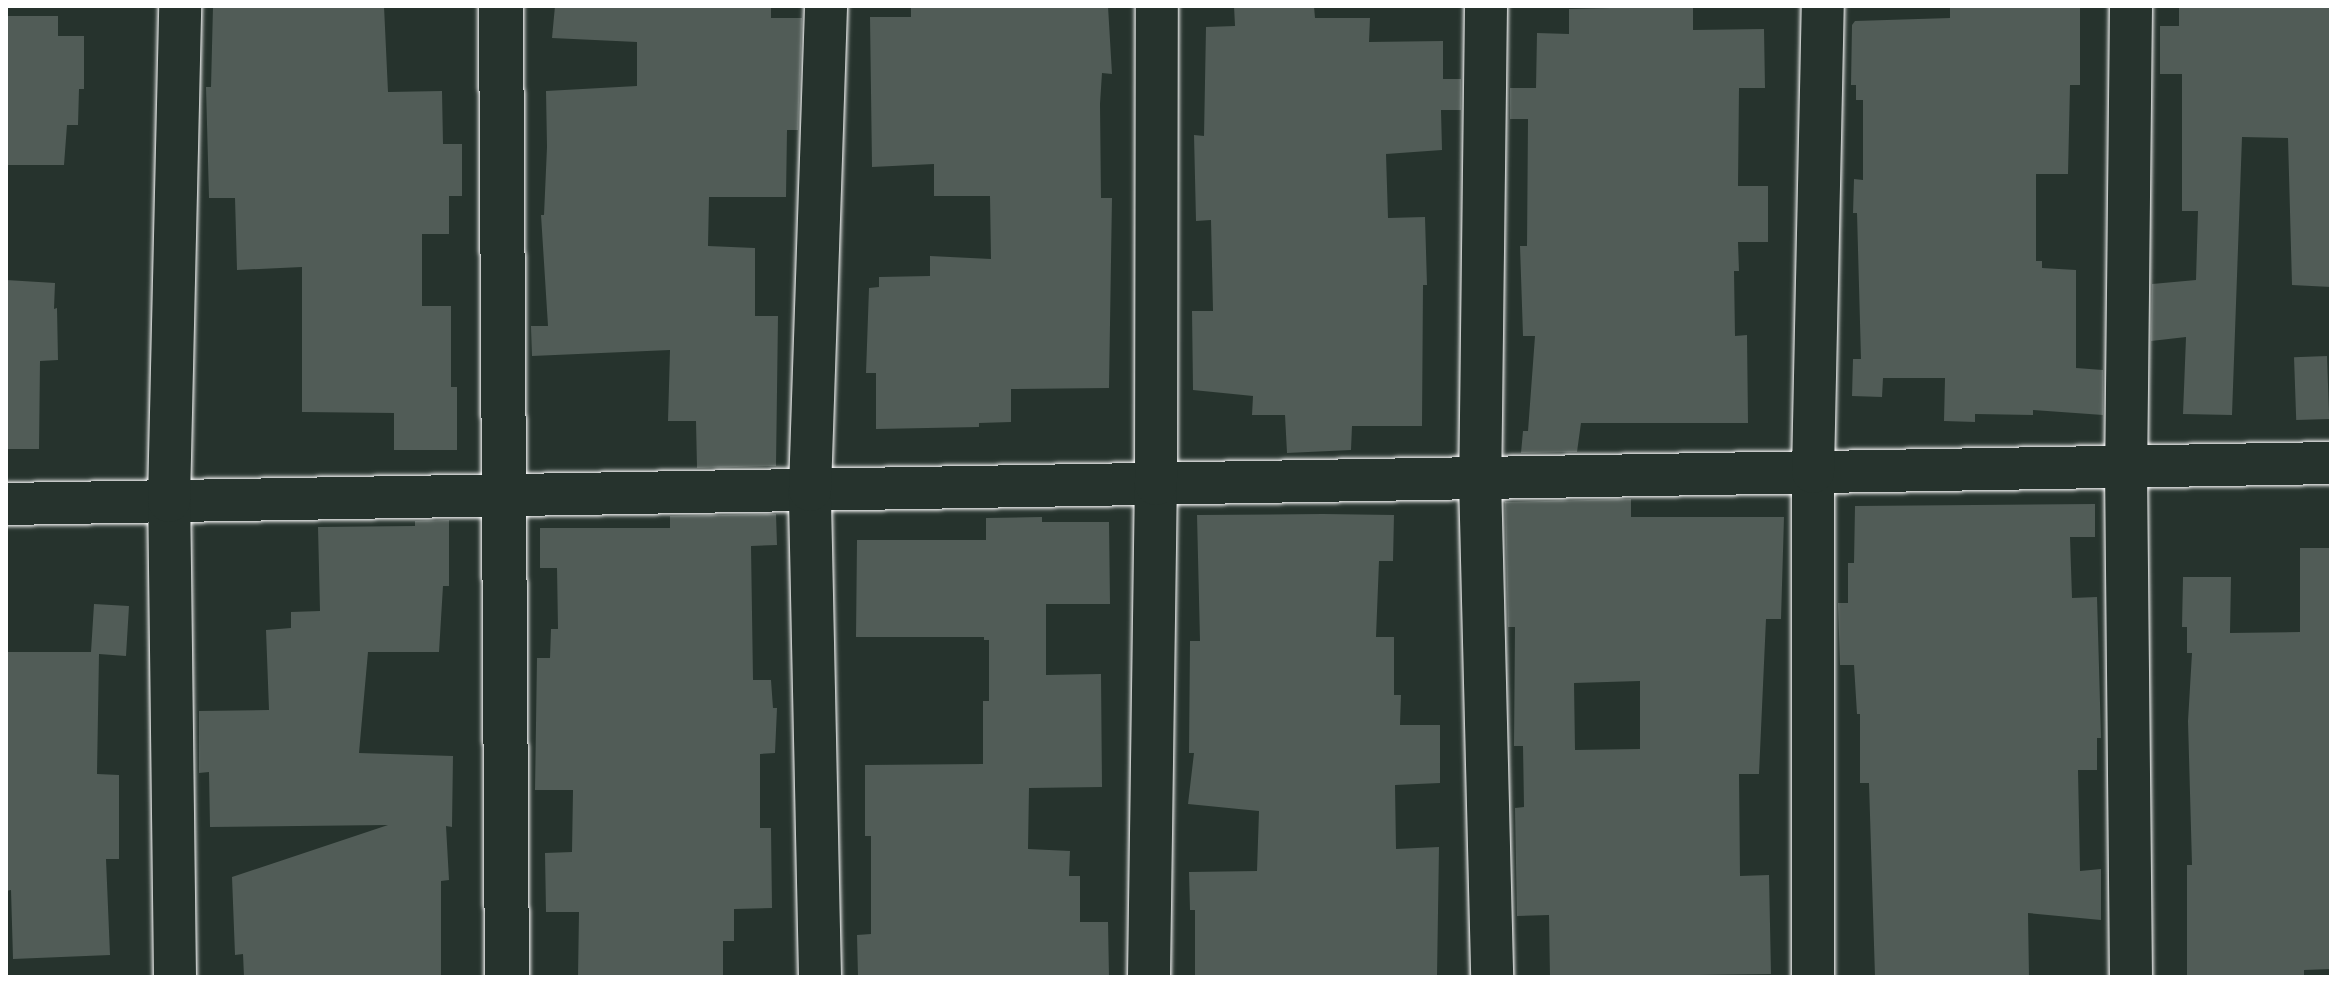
<!DOCTYPE html>
<style>
body{margin:0}
#map{position:relative;width:2337px;height:983px;overflow:hidden;background:#26332d;font-family:Caveat,sans-serif}
div>[style]{position:absolute}
[style*='--x']{left:calc(var(--x)*1px);top:calc(var(--y)*1px);width:calc(var(--w)*1px);rotate:calc(var(--a)*1deg)}
.building>*{inset:0;background:#515c57;transform-origin:0 0}
.roads{filter:drop-shadow(0 0 2px #fff) drop-shadow(0 0 2px #fff)}
.minor>*{height:42px;margin:-21px;padding:0 21px;transform-origin:21px;border-radius:21px;background:#26332d}
.major>*{height:44px;margin:-22px;padding:0 22px;transform-origin:22px;border-radius:22px;background:#26332d}
span{translate:-50% -50%;white-space:nowrap;text-align:center;line-height:1.15;-webkit-text-stroke:7px #26332d;paint-order:stroke}
.frame{position:absolute;inset:0;border:8px solid #fff;pointer-events:none}
</style>
<div id="map">
<div class="building">
<div style="clip-path:polygon(213px 6px,384px 6px,388px 92px,442px 91px,443px 144px,462px 144px,462px 196px,449px 196px,449px 234px,422px 234px,422px 306px,451px 306px,451px 387px,457px 387px,457px 450px,394px 450px,394px 413px,302px 412px,302px 267px,237px 270px,235px 198px,209px 198px,206px 87px,211px 87px)"></div>
<div style="clip-path:polygon(555px 6px,771px 6px,771px 18px,802px 18px,798px 130px,787px 130px,786px 197px,709px 197px,708px 246px,755px 248px,755px 316px,778px 316px,776px 466px,697px 468px,696px 421px,668px 421px,670px 350px,532px 356px,531px 326px,548px 326px,541px 215px,544px 215px,547px 147px,546px 91px,637px 86px,637px 42px,552px 38px)"></div>
<div style="clip-path:polygon(911px 6px,1108px 6px,1112px 74px,1102px 73px,1100px 104px,1101px 198px,1112px 198px,1109px 388px,1011px 389px,1011px 422px,979px 423px,979px 427px,876px 429px,876px 373px,866px 373px,869px 288px,879px 287px,879px 277px,930px 276px,930px 256px,991px 259px,990px 196px,934px 196px,934px 164px,872px 167px,870px 17px,911px 17px)"></div>
<div style="clip-path:polygon(1234px 6px,1314px 6px,1315px 18px,1370px 18px,1369px 42px,1443px 41px,1443px 79px,1461px 79px,1461px 110px,1441px 110px,1442px 150px,1386px 154px,1388px 218px,1425px 217px,1427px 285px,1423px 285px,1422px 426px,1352px 426px,1351px 450px,1287px 453px,1285px 415px,1252px 415px,1253px 396px,1193px 390px,1192px 311px,1213px 311px,1211px 220px,1196px 221px,1194px 135px,1204px 136px,1206px 27px,1235px 26px)"></div>
<div style="clip-path:polygon(1693px 6px,1693px 30px,1764px 29px,1765px 88px,1739px 88px,1738px 186px,1768px 186px,1768px 242px,1738px 242px,1739px 271px,1734px 271px,1735px 336px,1747px 335px,1748px 423px,1581px 423px,1577px 452px,1521px 453px,1523px 431px,1528px 431px,1535px 336px,1523px 336px,1520px 246px,1527px 246px,1528px 119px,1510px 119px,1510px 88px,1536px 88px,1537px 33px,1569px 34px,1569px 9px)"></div>
<div style="clip-path:polygon(1950px 6px,2080px 6px,2080px 85px,2070px 85px,2068px 174px,2036px 174px,2036px 261px,2042px 261px,2042px 268px,2076px 270px,2076px 368px,2103px 370px,2103px 415px,2033px 410px,2033px 415px,1975px 414px,1975px 422px,1944px 421px,1945px 378px,1883px 378px,1882px 397px,1852px 396px,1853px 359px,1861px 359px,1857px 213px,1853px 213px,1854px 179px,1863px 180px,1863px 100px,1856px 100px,1856px 85px,1851px 85px,1852px 25px,1855px 21px,1950px 18px)"></div>
<div style="clip-path:polygon(2179px 6px,2331px 6px,2331px 287px,2292px 285px,2288px 138px,2242px 137px,2232px 415px,2183px 414px,2186px 337px,2151px 341px,2152px 284px,2196px 280px,2198px 211px,2182px 211px,2182px 74px,2160px 74px,2160px 26px,2179px 26px)"></div>
<div style="clip-path:polygon(6px 16px,58px 16px,58px 36px,84px 36px,84px 89px,79px 89px,78px 125px,67px 125px,64px 165px,6px 165px)"></div>
<div style="clip-path:polygon(6px 280px,55px 283px,54px 309px,57px 308px,58px 360px,40px 361px,39px 449px,6px 449px)"></div>
<div style="left:2327px;top:356px;width:63px;height:33px;rotate:88deg"></div>
<div style="clip-path:polygon(evenodd,1631px 499px,1631px 517px,1784px 517px,1781px 619px,1766px 619px,1759px 774px,1739px 774px,1740px 876px,1769px 875px,1771px 974px,1550px 977px,1549px 915px,1517px 916px,1515px 808px,1524px 807px,1523px 746px,1514px 746px,1515px 627px,1508px 627px,1505px 502px,1631px 499px,1640px 681px,1640px 749px,1575px 750px,1574px 683px,1640px 681px)"></div>
<div style="clip-path:polygon(2095px 504px,2095px 537px,2070px 537px,2072px 598px,2097px 597px,2101px 738px,2097px 738px,2097px 770px,2078px 770px,2080px 871px,2101px 869px,2101px 920px,2028px 913px,2029px 977px,1875px 977px,1869px 783px,1860px 783px,1860px 714px,1857px 714px,1854px 665px,1840px 665px,1838px 603px,1848px 603px,1848px 563px,1854px 563px,1855px 506px)"></div>
<div style="clip-path:polygon(776px 514px,777px 545px,751px 546px,753px 680px,771px 680px,773px 708px,777px 708px,775px 753px,760px 754px,760px 828px,771px 828px,772px 908px,734px 909px,734px 941px,723px 941px,723px 977px,578px 977px,579px 912px,546px 912px,545px 853px,572px 852px,573px 790px,535px 790px,537px 658px,550px 658px,551px 629px,558px 629px,557px 568px,540px 568px,540px 528px,670px 528px,670px 516px)"></div>
<div style="clip-path:polygon(1323px 514px,1394px 515px,1393px 561px,1379px 561px,1376px 637px,1394px 637px,1394px 695px,1401px 695px,1400px 725px,1440px 725px,1440px 783px,1395px 785px,1396px 849px,1439px 847px,1437px 977px,1195px 977px,1195px 910px,1190px 910px,1189px 872px,1257px 871px,1259px 811px,1188px 804px,1194px 753px,1189px 753px,1190px 641px,1200px 641px,1197px 515px)"></div>
<div style="clip-path:polygon(1042px 517px,1042px 522px,1109px 522px,1110px 604px,1046px 604px,1046px 675px,1101px 674px,1102px 787px,1029px 788px,1028px 849px,1070px 851px,1069px 876px,1080px 876px,1080px 922px,1108px 922px,1109px 977px,858px 977px,857px 935px,871px 934px,871px 836px,865px 836px,865px 765px,983px 764px,983px 701px,989px 701px,989px 640px,984px 640px,984px 637px,856px 637px,857px 540px,986px 540px,986px 518px)"></div>
<div style="clip-path:polygon(449px 520px,449px 586px,443px 586px,439px 652px,368px 652px,359px 753px,453px 756px,452px 827px,446px 826px,449px 880px,441px 881px,441px 977px,244px 977px,243px 954px,235px 955px,232px 877px,388px 825px,210px 827px,209px 772px,199px 773px,199px 711px,269px 710px,266px 630px,291px 628px,291px 612px,320px 611px,318px 527px,415px 526px,415px 521px)"></div>
<div style="clip-path:polygon(2300px 548px,2331px 548px,2331px 969px,2304px 970px,2304px 977px,2187px 977px,2187px 865px,2192px 865px,2188px 721px,2192px 653px,2187px 653px,2187px 627px,2182px 627px,2183px 577px,2231px 577px,2230px 633px,2300px 632px)"></div>
<div style="clip-path:polygon(94px 604px,129px 606px,126px 656px,99px 654px,97px 774px,119px 775px,119px 859px,106px 859px,110px 955px,13px 959px,11px 890px,6px 891px,6px 652px,91px 652px)"></div>
</div>
<div class="roads">
<div class="minor">
<div style="--x:1486;--y:6;--w:472;--a:90.7"></div>
<div style="--x:1480;--y:478;--w:499;--a:88.6"></div>
<div style="--x:2131;--y:6;--w:461;--a:90.6"></div>
<div style="--x:2126;--y:467;--w:510;--a:89.44"></div>
<div style="--x:6;--y:504;--w:2325;--a:-1.01"></div>
<div style="--x:175;--y:977;--w:476;--a:-90.7"></div>
<div style="--x:169;--y:501;--w:495;--a:-88.7"></div>
<div style="--x:820;--y:977;--w:487;--a:-91.2"></div>
<div style="--x:810;--y:490;--w:484;--a:-88.1"></div>
<div style="--x:1149;--y:977;--w:493;--a:-89.2"></div>
<div style="--x:1156;--y:484;--w:478;--a:-89.9"></div>
<div style="--x:1813;--y:977;--w:505;--a:-90"></div>
<div style="--x:1813;--y:472;--w:466;--a:-88.8"></div>
</div>
<div class="major">
<div style="--x:501;--y:6;--w:971;--a:89.65"></div>
</div>
</div>
<div class="frame"></div>
</div>
